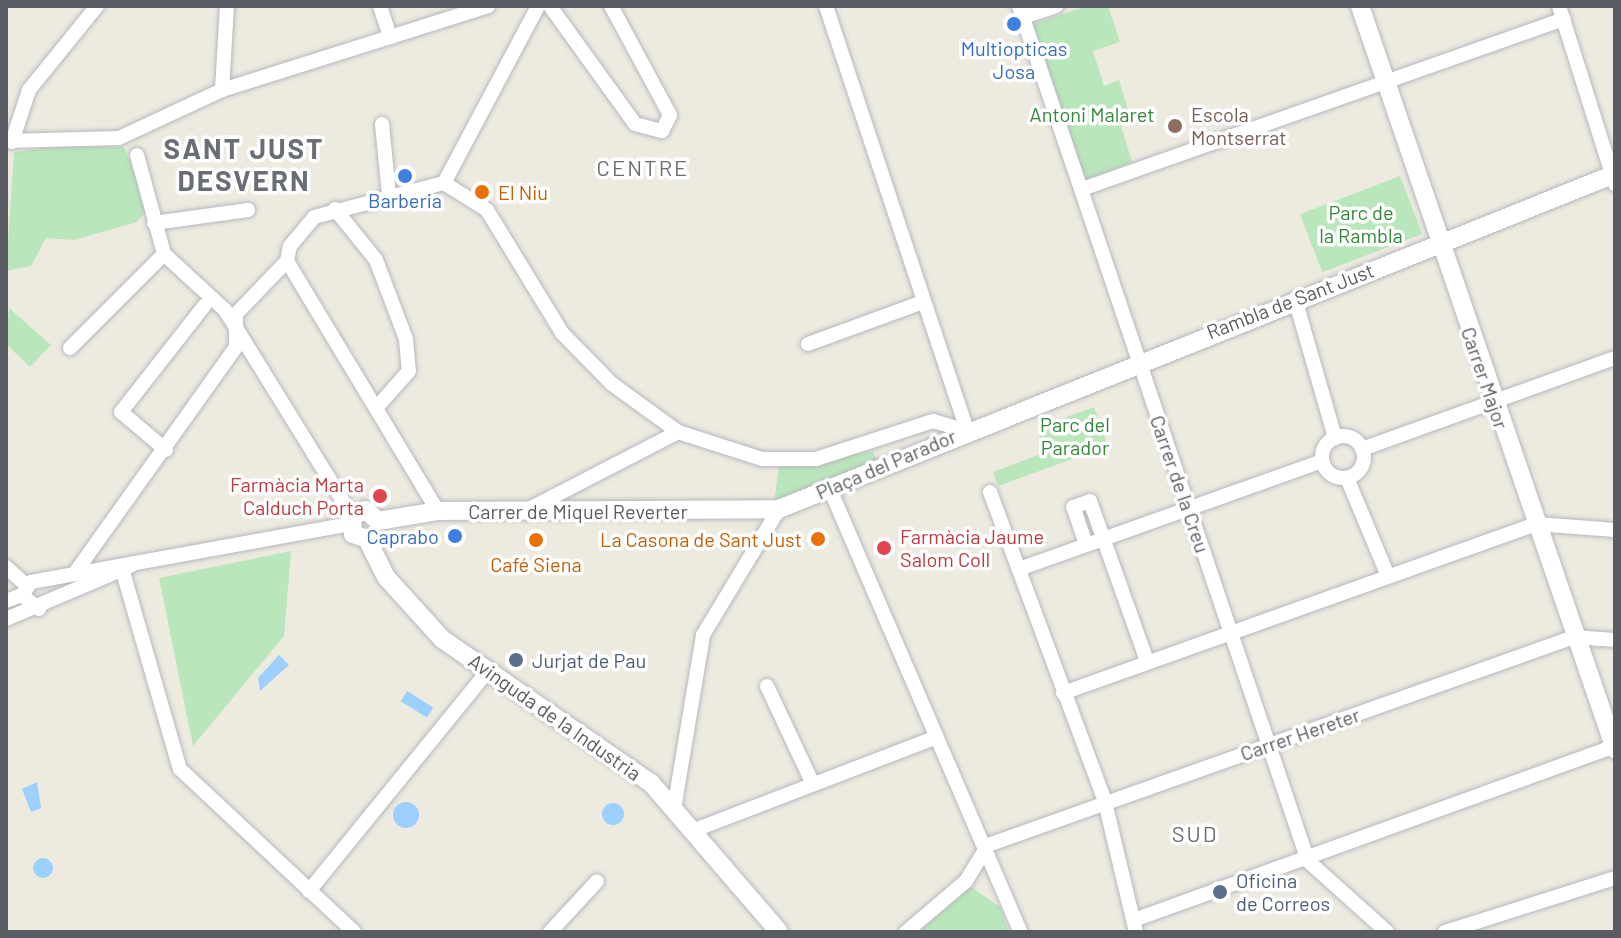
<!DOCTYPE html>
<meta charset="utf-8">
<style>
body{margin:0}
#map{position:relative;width:1621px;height:938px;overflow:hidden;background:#edeae0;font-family:Barlow,sans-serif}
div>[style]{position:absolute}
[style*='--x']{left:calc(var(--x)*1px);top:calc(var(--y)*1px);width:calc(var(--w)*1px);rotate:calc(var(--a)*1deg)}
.green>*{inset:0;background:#bae6bc;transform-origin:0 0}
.water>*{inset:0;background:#9dd0ff;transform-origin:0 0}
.round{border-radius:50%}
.roads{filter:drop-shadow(0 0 2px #b6b8bd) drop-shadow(0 0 2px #b6b8bd)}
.minor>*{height:14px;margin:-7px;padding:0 7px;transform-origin:7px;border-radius:7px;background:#fff}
.minor>.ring{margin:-7px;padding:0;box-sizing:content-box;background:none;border:14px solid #fff;border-radius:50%}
.tertiary>*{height:18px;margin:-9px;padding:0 9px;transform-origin:9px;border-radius:9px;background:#fff}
.dots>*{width:22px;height:22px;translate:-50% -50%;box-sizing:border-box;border:4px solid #fff;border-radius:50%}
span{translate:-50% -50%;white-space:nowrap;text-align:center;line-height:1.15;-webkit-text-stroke:7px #fff;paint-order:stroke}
.shop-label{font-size:20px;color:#366cbe}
.right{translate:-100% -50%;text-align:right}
.park-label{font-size:20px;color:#328739}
.education-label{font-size:20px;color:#785e54}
.left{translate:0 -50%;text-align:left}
.food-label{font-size:20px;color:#c56008}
.street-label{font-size:20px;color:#595c62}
.health-label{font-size:20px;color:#be3a42}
.service-label{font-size:20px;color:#4e5e75}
.neighbourhood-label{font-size:22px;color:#696e74;letter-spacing:2px}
.district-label{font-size:28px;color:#696e74;font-weight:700;letter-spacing:2px}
.frame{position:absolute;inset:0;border:8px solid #595c62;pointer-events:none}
</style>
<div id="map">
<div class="green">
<div style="clip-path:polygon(1087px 6px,1108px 6px,1120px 42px,1093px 51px,1104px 86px,1119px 80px,1129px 113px,1119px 119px,1132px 162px,1086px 181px,1033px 24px)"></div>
<div style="clip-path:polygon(63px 146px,124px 147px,148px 209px,137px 222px,74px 240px,46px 238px,31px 266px,6px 271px,14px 152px)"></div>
<div style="left:1400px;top:176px;width:62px;height:107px;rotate:69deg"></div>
<div style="clip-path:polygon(9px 308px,51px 345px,30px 367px,6px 344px)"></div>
<div style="clip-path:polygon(1094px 407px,1108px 446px,998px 486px,993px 472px,1046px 452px,1037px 428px)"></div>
<div style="clip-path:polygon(873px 451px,877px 462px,774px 503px,779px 465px)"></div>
<div style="clip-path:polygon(291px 551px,284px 636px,193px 746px,159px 578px)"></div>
<div style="clip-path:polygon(971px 887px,1000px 907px,1009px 932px,918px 932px)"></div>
</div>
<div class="water">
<div style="clip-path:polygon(279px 655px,289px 665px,260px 691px,258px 678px)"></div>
<div style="left:407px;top:691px;width:31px;height:12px;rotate:32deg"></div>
<div style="clip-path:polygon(37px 782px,41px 808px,31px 812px,22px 789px)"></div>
<div class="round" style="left:393px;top:802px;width:26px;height:26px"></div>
<div class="round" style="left:602px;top:803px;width:22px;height:22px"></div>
<div class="round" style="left:33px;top:858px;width:20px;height:20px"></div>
</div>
<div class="roads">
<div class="minor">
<div style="--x:380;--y:6;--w:33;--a:72"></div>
<div style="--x:550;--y:6;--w:145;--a:54.2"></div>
<div style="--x:635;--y:124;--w:28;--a:15"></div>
<div style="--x:662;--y:131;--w:18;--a:-63"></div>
<div style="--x:670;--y:115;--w:124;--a:-118.4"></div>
<div style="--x:826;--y:6;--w:448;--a:71.6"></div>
<div style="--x:1019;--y:6;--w:903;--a:71.32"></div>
<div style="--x:1308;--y:861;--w:106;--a:41.9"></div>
<div style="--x:1559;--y:6;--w:187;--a:72.5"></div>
<div style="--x:1023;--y:17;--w:35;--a:-18"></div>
<div style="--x:222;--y:90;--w:84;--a:-86.6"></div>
<div style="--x:382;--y:124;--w:71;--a:84.4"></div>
<div style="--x:6;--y:141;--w:113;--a:-1.5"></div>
<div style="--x:119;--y:138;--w:114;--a:-25"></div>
<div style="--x:222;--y:90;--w:279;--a:-17.5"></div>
<div style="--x:12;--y:142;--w:55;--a:-71.9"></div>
<div style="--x:29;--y:90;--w:108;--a:-51"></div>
<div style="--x:137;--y:155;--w:103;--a:74.7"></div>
<div style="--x:164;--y:254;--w:83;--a:42.6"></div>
<div style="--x:225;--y:310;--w:242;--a:58.3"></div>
<div style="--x:444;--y:183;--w:200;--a:-62"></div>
<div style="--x:1082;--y:189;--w:511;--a:-19.43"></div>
<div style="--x:335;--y:209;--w:65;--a:51.2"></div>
<div style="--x:376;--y:260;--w:85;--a:69.2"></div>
<div style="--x:406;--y:339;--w:32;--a:85"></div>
<div style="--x:409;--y:371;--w:47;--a:131.5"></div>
<div style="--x:154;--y:223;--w:95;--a:-7.9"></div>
<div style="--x:287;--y:261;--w:292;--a:58.9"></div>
<div style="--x:1295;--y:299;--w:145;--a:73.9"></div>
<div style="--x:808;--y:344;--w:122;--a:-20.1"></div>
<div style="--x:70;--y:348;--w:133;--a:-45"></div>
<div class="ring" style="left:1322px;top:436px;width:28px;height:28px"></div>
<div style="--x:1362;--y:449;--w:269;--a:-19.8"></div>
<div style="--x:166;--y:450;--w:59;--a:-139.8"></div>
<div style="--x:121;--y:412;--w:135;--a:-51.9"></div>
<div style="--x:1347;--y:478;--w:106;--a:67.3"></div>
<div style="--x:829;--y:487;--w:485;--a:66.7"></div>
<div style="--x:990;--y:492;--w:331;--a:69.6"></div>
<div style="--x:1105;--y:802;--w:134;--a:76.6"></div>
<div style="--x:529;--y:509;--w:168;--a:-27.3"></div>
<div style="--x:1086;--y:544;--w:39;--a:-109"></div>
<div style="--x:1073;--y:507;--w:18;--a:-19"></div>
<div style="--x:1090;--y:501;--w:170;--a:70.4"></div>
<div style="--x:6;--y:567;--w:27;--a:42"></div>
<div style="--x:1019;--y:569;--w:322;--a:-19.6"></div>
<div style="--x:77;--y:570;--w:274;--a:-54.5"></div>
<div style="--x:236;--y:347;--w:33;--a:-90"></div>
<div style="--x:236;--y:314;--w:74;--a:-46.1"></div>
<div style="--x:287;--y:261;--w:15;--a:-79"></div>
<div style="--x:290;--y:246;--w:38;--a:-50"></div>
<div style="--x:314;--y:217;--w:134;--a:-14.7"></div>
<div style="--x:444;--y:183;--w:51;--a:32.1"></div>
<div style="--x:487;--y:210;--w:144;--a:58.6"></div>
<div style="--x:562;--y:333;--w:71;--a:45.6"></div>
<div style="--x:612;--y:384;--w:82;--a:36"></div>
<div style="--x:678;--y:432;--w:88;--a:17.8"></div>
<div style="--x:762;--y:459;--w:54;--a:0"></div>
<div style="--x:816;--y:459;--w:123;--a:-18"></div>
<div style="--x:933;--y:421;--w:35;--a:16"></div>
<div style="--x:123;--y:572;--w:205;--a:73.9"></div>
<div style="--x:180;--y:769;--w:238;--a:43.1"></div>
<div style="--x:6;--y:601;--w:17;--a:-21"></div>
<div style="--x:39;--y:609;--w:22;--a:-141"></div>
<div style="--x:22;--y:595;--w:16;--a:-55"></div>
<div style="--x:31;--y:582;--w:323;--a:-10.3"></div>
<div style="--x:6;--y:619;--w:135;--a:-23.1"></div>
<div style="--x:767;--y:686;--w:106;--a:64.9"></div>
<div style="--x:1063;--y:693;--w:502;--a:-19.66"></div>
<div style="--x:1536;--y:524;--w:79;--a:4.3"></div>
<div style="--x:674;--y:809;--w:176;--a:-80.5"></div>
<div style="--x:703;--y:635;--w:147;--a:-58.9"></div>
<div style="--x:692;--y:831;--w:262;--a:-21"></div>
<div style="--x:988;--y:845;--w:622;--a:-19.54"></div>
<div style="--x:1574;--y:637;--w:41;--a:4.2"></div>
<div style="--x:309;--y:891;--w:284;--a:-50.9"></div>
<div style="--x:1134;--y:920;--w:512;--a:-19.89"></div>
<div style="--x:550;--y:932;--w:69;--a:-47.3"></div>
<div style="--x:906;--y:932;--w:79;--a:-40.4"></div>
<div style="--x:966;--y:881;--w:42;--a:-58.6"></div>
<div style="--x:1445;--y:932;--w:178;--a:-17.6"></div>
</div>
<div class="tertiary">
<div style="--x:1360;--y:6;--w:786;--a:71.06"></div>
<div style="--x:378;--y:521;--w:61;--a:-9.5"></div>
<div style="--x:438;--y:511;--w:341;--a:-0.3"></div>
<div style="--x:779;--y:509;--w:901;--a:-21.84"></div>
<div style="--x:367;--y:539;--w:42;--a:63.4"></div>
<div style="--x:386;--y:577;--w:84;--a:47.9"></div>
<div style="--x:442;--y:639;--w:254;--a:34.6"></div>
<div style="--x:651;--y:783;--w:196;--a:49.3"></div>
<div style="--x:367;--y:539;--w:15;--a:-160"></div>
<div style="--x:353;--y:534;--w:18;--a:-93"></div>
<div style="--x:352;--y:516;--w:15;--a:-23"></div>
<div style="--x:366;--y:510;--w:16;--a:43"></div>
</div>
</div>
<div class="dots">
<div style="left:1014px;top:24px;background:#3f7fe0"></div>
<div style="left:1175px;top:126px;background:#8d6e63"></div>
<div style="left:405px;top:176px;background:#3f7fe0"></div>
<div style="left:482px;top:192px;background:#e8710a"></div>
<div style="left:380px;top:496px;background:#e0444e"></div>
<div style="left:455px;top:536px;background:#3f7fe0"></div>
<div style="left:818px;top:539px;background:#e8710a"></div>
<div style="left:536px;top:540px;background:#e8710a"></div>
<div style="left:884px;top:548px;background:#e0444e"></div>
<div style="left:516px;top:660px;background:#5c6f8a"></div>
<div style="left:1220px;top:892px;background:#5c6f8a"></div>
</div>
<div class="shop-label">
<span style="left:1014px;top:60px">Multiopticas<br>Josa</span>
<span style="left:405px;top:200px">Barberia</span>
<span class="right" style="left:439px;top:536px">Caprabo</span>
</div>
<div class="park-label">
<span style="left:1092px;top:114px">Antoni Malaret</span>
<span style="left:1361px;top:224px">Parc de<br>la Rambla</span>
<span style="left:1075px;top:436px">Parc del<br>Parador</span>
</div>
<div class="education-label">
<span class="left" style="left:1191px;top:126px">Escola<br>Montserrat</span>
</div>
<div class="food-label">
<span class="left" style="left:498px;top:192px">El Niu</span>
<span class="right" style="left:802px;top:539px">La Casona de Sant Just</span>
<span style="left:536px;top:564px">Café Siena</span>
</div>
<div class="street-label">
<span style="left:1290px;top:301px;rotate:-21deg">Rambla de Sant Just</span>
<span style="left:1485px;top:378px;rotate:71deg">Carrer Major</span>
<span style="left:886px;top:464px;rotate:-23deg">Plaça del Parador</span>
<span style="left:1180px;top:484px;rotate:71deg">Carrer de la Creu</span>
<span style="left:578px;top:511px">Carrer de Miquel Reverter</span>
<span style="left:555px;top:717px;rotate:35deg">Avinguda de la Industria</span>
<span style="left:1300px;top:734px;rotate:-19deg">Carrer Hereter</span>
</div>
<div class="health-label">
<span class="right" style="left:364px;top:496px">Farmàcia Marta<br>Calduch Porta</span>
<span class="left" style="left:900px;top:548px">Farmàcia Jaume<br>Salom Coll</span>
</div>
<div class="service-label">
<span class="left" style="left:532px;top:660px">Jurjat de Pau</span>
<span class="left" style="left:1236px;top:892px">Oficina<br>de Correos</span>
</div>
<div class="neighbourhood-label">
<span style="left:643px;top:168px">CENTRE</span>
<span style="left:1195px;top:834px">SUD</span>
</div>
<div class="district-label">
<span style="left:244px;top:164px">SANT JUST<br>DESVERN</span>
</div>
<div class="frame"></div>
</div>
